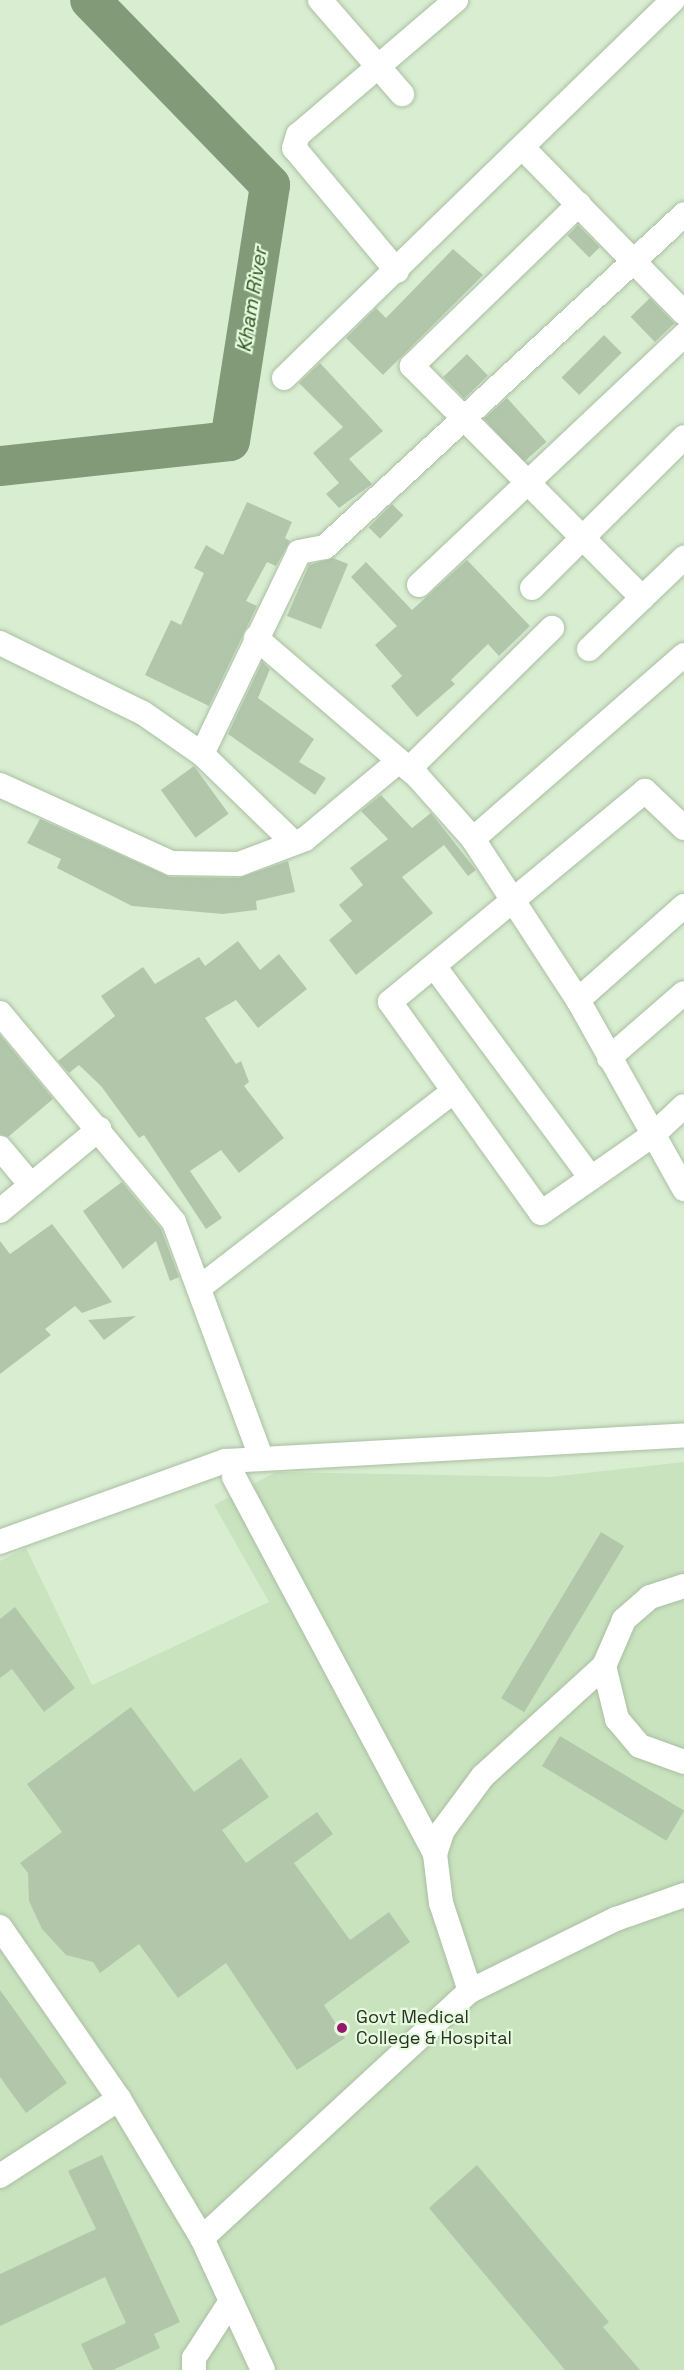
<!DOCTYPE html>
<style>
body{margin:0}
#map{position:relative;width:684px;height:2370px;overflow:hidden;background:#d9eed1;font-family:"Space Grotesk",sans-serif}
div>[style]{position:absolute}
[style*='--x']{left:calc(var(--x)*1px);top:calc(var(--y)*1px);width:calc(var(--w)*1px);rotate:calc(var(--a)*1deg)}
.built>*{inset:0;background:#c9e3bf}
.river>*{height:40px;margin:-20px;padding:0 20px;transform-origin:20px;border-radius:20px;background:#829a78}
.building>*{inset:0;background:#b2c7aa;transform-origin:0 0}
.roads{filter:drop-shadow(0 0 2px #aabfa2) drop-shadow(0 0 2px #aabfa2)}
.minor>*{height:24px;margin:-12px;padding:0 12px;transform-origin:12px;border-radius:12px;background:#fff}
.dots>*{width:16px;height:16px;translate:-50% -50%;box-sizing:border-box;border:3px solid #e6fbde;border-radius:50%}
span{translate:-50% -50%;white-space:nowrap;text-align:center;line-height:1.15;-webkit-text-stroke:4.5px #e6fbde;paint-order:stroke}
.poi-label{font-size:18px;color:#283025}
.left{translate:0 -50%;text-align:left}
.water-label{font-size:20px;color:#315321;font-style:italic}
</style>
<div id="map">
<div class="built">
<div style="clip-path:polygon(684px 1462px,684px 2370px,0 2370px,0 1561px,26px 1548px,92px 1685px,269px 1602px,214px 1505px,276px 1472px,550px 1477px)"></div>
</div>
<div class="river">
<div style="--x:0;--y:466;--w:231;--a:-6.2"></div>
<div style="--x:230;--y:441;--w:259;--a:-81.1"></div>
<div style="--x:270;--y:185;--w:258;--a:-134.2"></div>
</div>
<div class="building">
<div style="left:578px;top:225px;width:31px;height:15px;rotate:45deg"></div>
<div style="clip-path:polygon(453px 249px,483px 275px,383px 375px,346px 338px,376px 308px,386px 318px)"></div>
<div style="left:650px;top:298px;width:35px;height:27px;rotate:46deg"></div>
<div style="left:604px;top:335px;width:25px;height:60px;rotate:45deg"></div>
<div style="left:467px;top:354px;width:30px;height:33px;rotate:46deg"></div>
<div style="clip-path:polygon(320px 363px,383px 431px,349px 459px,372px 484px,339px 508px,326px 494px,339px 483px,313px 453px,343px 427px,299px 383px)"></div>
<div style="left:507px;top:398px;width:59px;height:31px;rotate:48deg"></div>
<div style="clip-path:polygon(247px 502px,292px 522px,285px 538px,290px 541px,276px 566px,267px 562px,246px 601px,257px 606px,209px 706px,145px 675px,171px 620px,181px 625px,204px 573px,194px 568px,206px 545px,223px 555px)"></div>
<div style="left:392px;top:504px;width:16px;height:33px;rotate:45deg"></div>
<div style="clip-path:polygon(333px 558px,348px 564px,321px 629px,287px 616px,309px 565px)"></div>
<div style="clip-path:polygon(467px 560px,530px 626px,499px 656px,488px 644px,451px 680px,455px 684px,417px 717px,391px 686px,402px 676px,375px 645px,397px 626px,351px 577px,366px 562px,412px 610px)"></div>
<div style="clip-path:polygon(262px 662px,270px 669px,258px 698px,314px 739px,299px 762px,326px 778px,315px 795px,228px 734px)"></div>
<div style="left:194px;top:766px;width:59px;height:41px;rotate:54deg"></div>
<div style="clip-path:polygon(381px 795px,412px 828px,431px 813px,476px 870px,468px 876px,444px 845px,402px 877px,433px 913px,356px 975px,329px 940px,352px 921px,339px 905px,363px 885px,350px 868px,388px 839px,361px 811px)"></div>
<div style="clip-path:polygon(40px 819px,170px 877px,239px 878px,288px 861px,295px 892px,256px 901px,257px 910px,223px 914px,132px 906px,57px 868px,61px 859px,27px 843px)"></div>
<div style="clip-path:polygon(238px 941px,260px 970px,279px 954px,307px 989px,258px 1028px,236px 1000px,205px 1018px,236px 1064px,241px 1061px,249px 1082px,244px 1086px,284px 1138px,239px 1173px,221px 1150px,190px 1171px,222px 1218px,206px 1229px,144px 1135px,139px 1138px,101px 1086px,79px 1065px,69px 1073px,58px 1061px,115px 1016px,101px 996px,143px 967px,155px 984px,199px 957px,205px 966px)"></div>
<div style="clip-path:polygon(0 1035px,53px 1099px,8px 1137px,0 1134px)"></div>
<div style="clip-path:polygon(122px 1182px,161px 1229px,179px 1277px,170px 1281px,156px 1241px,123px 1269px,83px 1211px)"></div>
<div style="clip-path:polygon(52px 1224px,112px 1302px,82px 1313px,75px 1306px,45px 1329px,51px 1335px,0 1374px,0 1241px,10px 1254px)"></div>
<div style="clip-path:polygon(136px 1316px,104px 1340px,88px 1320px)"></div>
<div style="left:601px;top:1532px;width:27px;height:194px;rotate:31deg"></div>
<div style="clip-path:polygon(15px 1607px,75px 1688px,44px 1712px,12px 1669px,0 1678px,0 1619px)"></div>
<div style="clip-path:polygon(131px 1707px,194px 1792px,241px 1758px,269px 1797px,222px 1830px,246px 1863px,317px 1812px,333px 1834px,294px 1863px,350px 1940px,389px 1912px,410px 1942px,324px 2005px,345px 2038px,297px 2070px,226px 1963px,178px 1998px,139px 1944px,100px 1973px,93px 1962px,66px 1955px,42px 1929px,29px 1901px,28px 1873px,20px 1863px,62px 1832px,27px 1784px)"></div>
<div style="left:560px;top:1736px;width:145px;height:35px;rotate:31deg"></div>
<div style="clip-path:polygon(0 1990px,67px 2083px,26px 2113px,0 2077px)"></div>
<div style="clip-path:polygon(102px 2155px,180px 2322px,154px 2334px,160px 2348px,113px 2370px,93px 2370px,81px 2344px,126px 2323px,105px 2277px,0 2326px,0 2274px,96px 2229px,68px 2171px)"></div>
<div style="clip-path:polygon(477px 2165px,609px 2322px,603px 2327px,640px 2370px,565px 2370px,429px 2208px)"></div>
</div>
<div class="roads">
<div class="minor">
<div style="--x:320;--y:0;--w:125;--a:48.9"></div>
<div style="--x:524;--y:149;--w:229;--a:45.7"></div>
<div style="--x:579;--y:204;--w:233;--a:135.9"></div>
<div style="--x:412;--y:366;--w:327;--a:45.2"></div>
<div style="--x:397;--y:271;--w:160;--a:-129.9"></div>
<div style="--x:294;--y:148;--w:14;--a:-73"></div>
<div style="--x:298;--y:135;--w:208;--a:-40.5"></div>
<div style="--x:284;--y:378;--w:542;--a:-44.18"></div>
<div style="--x:419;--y:585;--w:364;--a:-43.3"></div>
<div style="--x:532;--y:588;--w:214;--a:-44.8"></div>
<div style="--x:256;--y:638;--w:213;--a:40.6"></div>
<div style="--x:418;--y:777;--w:83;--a:48.4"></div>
<div style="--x:473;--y:839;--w:192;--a:56.9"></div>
<div style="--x:578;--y:1000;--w:217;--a:60.7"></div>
<div style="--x:0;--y:643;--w:159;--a:26.1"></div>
<div style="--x:143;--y:713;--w:72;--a:34.8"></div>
<div style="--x:202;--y:754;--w:128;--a:44.1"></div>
<div style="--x:589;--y:649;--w:132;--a:-43.8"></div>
<div style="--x:202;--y:754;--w:224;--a:-64.3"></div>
<div style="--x:299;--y:552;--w:26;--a:-11"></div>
<div style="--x:325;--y:547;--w:490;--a:-42.8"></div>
<div style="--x:409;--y:769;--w:201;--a:-44.6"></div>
<div style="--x:0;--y:785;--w:188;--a:24.5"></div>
<div style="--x:171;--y:863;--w:68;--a:0.8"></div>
<div style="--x:239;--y:864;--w:71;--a:-20.7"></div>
<div style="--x:305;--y:839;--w:122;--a:-39.7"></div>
<div style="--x:684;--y:828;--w:54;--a:-136.5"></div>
<div style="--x:645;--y:791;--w:331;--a:140.4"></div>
<div style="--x:390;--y:1002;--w:259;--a:54.4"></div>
<div style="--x:541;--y:1213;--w:136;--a:-34.9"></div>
<div style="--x:653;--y:1135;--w:42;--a:-43.1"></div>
<div style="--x:473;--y:839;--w:280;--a:-41.1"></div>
<div style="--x:434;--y:966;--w:264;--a:53.5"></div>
<div style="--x:578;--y:1000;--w:142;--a:-41.6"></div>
<div style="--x:0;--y:1013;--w:272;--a:50.2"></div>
<div style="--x:174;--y:1222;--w:251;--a:69.7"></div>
<div style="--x:609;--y:1058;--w:99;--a:-40.9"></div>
<div style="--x:0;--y:1148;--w:48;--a:50"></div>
<div style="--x:0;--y:1211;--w:129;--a:-39.6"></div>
<div style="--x:199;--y:1288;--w:322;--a:-37.7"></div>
<div style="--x:234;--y:1477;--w:427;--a:61.9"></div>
<div style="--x:0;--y:1542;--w:239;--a:-19.8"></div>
<div style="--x:225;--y:1461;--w:460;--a:-3.2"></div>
<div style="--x:684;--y:1586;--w:36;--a:162"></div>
<div style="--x:650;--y:1597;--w:35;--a:139"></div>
<div style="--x:624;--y:1620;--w:50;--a:113.5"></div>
<div style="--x:604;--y:1666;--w:55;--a:76.2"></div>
<div style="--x:617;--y:1719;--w:35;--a:50"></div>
<div style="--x:640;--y:1746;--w:47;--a:20"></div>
<div style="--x:0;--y:1927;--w:209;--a:55.3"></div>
<div style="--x:119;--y:2099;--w:162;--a:59.2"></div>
<div style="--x:202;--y:2238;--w:145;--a:65.2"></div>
<div style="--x:470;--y:1991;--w:93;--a:-108.2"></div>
<div style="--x:441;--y:1903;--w:49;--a:-97"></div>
<div style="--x:435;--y:1854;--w:25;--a:-72"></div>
<div style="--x:443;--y:1830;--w:67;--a:-53.5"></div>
<div style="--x:483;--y:1776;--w:164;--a:-42.3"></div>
<div style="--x:0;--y:2176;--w:142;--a:-32.9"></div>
<div style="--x:202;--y:2238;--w:364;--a:-42.7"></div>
<div style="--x:470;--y:1991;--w:163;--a:-26.3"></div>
<div style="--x:616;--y:1919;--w:72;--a:-19.4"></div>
<div style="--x:194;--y:2370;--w:12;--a:-90"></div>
<div style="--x:194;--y:2358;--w:68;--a:-57"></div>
</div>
</div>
<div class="dots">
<div style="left:342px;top:2028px;background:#951770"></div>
</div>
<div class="poi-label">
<span class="left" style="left:356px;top:2028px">Govt Medical<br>College &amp; Hospital</span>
</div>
<div class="water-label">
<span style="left:252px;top:300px;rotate:-81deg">Kham River</span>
</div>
</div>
